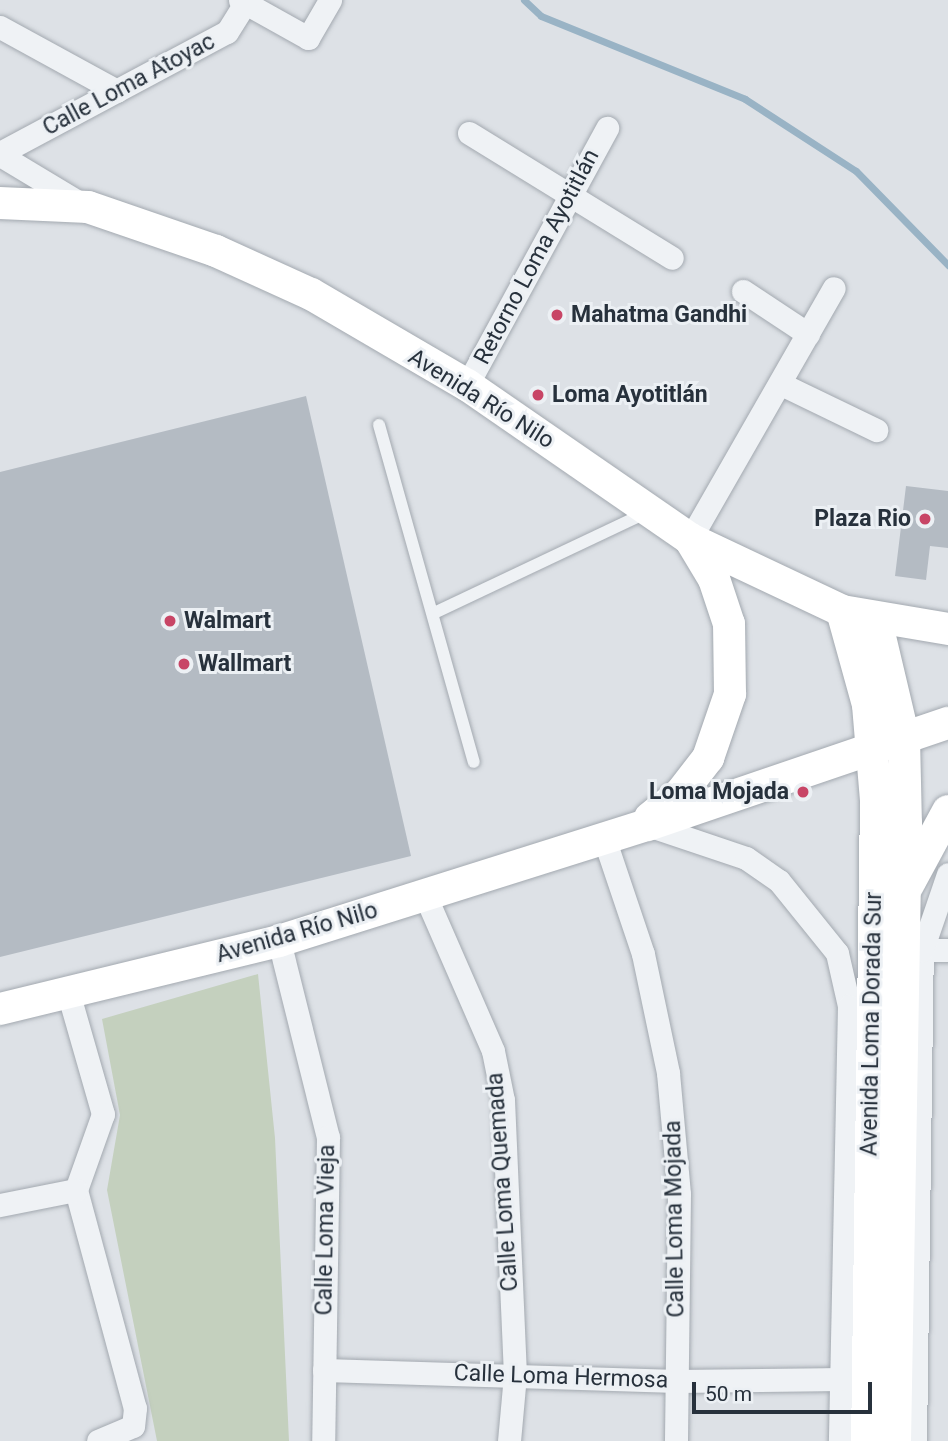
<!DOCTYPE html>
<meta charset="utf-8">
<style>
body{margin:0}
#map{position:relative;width:948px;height:1441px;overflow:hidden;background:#dde1e6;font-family:Roboto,sans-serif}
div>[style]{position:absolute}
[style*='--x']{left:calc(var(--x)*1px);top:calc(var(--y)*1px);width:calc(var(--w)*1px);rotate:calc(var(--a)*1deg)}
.green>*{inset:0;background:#c4d0be}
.stream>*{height:7px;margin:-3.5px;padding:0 3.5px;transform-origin:3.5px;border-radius:3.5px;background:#99b3c5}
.building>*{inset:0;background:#b4bbc3}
.roads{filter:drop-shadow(0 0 2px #a3a9b0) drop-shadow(0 0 2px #a3a9b0)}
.lane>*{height:12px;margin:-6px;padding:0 6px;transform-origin:6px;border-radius:6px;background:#eff2f5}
.street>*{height:23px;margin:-11.5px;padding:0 11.5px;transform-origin:11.5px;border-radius:11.5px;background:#eff2f5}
.secondary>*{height:32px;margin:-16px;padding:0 16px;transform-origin:16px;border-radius:16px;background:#fff}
.dots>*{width:19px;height:19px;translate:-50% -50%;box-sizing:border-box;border:4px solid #ecf0f4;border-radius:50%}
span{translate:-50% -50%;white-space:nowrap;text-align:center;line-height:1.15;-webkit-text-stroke:6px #ecf0f4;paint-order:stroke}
.street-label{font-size:23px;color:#27313c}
.poi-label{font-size:23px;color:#27313c;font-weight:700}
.left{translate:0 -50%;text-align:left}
.right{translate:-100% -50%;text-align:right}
.scale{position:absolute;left:692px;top:1382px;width:180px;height:32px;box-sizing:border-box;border:4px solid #27313c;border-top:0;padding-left:9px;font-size:21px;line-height:24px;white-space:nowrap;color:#27313c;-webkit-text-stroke:5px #ecf0f4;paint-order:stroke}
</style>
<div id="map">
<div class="green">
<div style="clip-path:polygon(258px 974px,275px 1138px,289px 1441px,157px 1441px,107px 1190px,120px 1115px,102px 1019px)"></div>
</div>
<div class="stream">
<div style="--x:524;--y:0;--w:23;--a:43"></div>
<div style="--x:541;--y:16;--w:220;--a:22.1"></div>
<div style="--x:745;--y:99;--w:132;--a:33"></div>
<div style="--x:856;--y:171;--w:132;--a:45.6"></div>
</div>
<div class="building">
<div style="clip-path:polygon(306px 396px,411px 856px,0 957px,0 472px)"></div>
<div style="clip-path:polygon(906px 486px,948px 491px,948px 548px,930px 546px,926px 580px,895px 576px)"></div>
</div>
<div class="roads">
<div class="lane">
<div style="--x:379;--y:425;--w:350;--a:74.3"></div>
<div style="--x:434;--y:613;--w:234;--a:-25.3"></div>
</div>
<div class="street">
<div style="--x:240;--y:0;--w:78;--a:29.2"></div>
<div style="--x:308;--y:38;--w:44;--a:-59.9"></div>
<div style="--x:0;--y:27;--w:133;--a:28.7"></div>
<div style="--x:469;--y:133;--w:238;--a:31.6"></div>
<div style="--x:0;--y:153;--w:257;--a:-28.1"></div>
<div style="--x:227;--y:32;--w:34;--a:-58"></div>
<div style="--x:0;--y:155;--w:99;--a:31"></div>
<div style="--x:743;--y:291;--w:78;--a:33.5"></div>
<div style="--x:781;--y:384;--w:106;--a:25.8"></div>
<div style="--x:467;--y:385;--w:293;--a:-61.4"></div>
<div style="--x:690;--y:539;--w:289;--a:-60.2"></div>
<div style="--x:648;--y:825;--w:103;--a:18.6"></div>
<div style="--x:746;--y:858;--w:40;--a:34.9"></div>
<div style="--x:779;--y:881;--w:92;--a:51.1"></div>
<div style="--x:837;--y:953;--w:54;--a:77.2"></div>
<div style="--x:849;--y:1006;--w:435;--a:91.2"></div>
<div style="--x:604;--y:838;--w:122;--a:71.4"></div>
<div style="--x:643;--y:954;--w:122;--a:78.1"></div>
<div style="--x:668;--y:1073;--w:121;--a:84.8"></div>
<div style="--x:679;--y:1194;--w:247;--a:90.7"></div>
<div style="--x:425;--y:895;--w:170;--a:66.4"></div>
<div style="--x:493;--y:1051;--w:50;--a:78.5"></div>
<div style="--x:503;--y:1100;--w:275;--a:87.5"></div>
<div style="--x:515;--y:1375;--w:66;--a:95.2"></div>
<div style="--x:279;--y:941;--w:202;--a:76"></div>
<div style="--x:328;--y:1137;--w:304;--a:90.9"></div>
<div style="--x:909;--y:950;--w:39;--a:0"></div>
<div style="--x:68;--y:992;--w:127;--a:74"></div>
<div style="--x:103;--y:1114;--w:81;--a:109.6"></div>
<div style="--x:76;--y:1190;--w:226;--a:74.9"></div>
<div style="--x:135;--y:1408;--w:18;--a:96"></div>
<div style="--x:133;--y:1426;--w:38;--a:157"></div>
<div style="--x:0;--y:1205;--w:77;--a:-11.2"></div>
<div style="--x:324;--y:1370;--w:353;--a:1.8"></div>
<div style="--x:677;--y:1381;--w:163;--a:-0.7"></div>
<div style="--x:915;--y:1441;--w:491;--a:-89.2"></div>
<div style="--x:922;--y:950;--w:80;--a:-71.1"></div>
</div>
<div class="secondary">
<div style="--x:0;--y:203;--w:88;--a:2.6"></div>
<div style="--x:88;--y:207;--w:135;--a:19"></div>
<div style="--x:216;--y:251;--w:104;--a:24.4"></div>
<div style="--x:311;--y:294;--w:181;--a:30.3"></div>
<div style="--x:467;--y:385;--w:271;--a:34.6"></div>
<div style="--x:690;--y:539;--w:168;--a:25.3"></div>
<div style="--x:842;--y:611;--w:108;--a:9.6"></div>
<div style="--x:842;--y:611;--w:98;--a:74.5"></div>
<div style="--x:868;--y:705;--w:95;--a:85.2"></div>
<div style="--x:876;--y:800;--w:641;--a:90.8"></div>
<div style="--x:876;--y:620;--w:121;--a:76.7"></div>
<div style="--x:904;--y:738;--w:85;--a:88.7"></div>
<div style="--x:906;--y:823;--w:618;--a:91.02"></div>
<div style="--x:650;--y:818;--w:38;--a:-39"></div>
<div style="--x:680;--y:794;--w:46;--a:-52.1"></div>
<div style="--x:708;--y:758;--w:68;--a:-71"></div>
<div style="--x:730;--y:694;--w:70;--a:-90.8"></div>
<div style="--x:729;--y:624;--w:47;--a:-108.4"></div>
<div style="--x:714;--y:579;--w:47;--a:-121"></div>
<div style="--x:908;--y:885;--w:84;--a:-61.6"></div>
<div style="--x:0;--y:1009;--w:287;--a:-13.7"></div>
<div style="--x:279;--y:941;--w:387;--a:-17.5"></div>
<div style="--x:648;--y:825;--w:317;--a:-18.8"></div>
</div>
</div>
<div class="dots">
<div style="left:557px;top:315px;background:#c84566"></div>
<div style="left:538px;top:395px;background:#c84566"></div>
<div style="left:925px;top:519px;background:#c84566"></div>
<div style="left:170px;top:621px;background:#c84566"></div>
<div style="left:184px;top:664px;background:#c84566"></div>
<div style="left:803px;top:792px;background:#c84566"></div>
</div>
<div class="street-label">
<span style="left:129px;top:85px;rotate:-28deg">Calle Loma Atoyac</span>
<span style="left:537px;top:257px;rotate:-62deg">Retorno Loma Ayotitlán</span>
<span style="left:481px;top:399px;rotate:32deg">Avenida Río Nilo</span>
<span style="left:297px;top:933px;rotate:-16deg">Avenida Río Nilo</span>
<span style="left:872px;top:1024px;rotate:-89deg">Avenida Loma Dorada Sur</span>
<span style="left:503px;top:1182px;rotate:-94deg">Calle Loma Quemada</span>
<span style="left:675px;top:1219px;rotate:-91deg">Calle Loma Mojada</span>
<span style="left:326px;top:1230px;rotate:-89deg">Calle Loma Vieja</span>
<span style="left:561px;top:1377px;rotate:2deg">Calle Loma Hermosa</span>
</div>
<div class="poi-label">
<span class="left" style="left:571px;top:315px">Mahatma Gandhi</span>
<span class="left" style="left:552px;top:395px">Loma Ayotitlán</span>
<span class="right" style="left:911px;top:519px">Plaza Rio</span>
<span class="left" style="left:184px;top:621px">Walmart</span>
<span class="left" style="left:198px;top:664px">Wallmart</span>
<span class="right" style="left:789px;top:792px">Loma Mojada</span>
</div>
<div class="scale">50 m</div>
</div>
